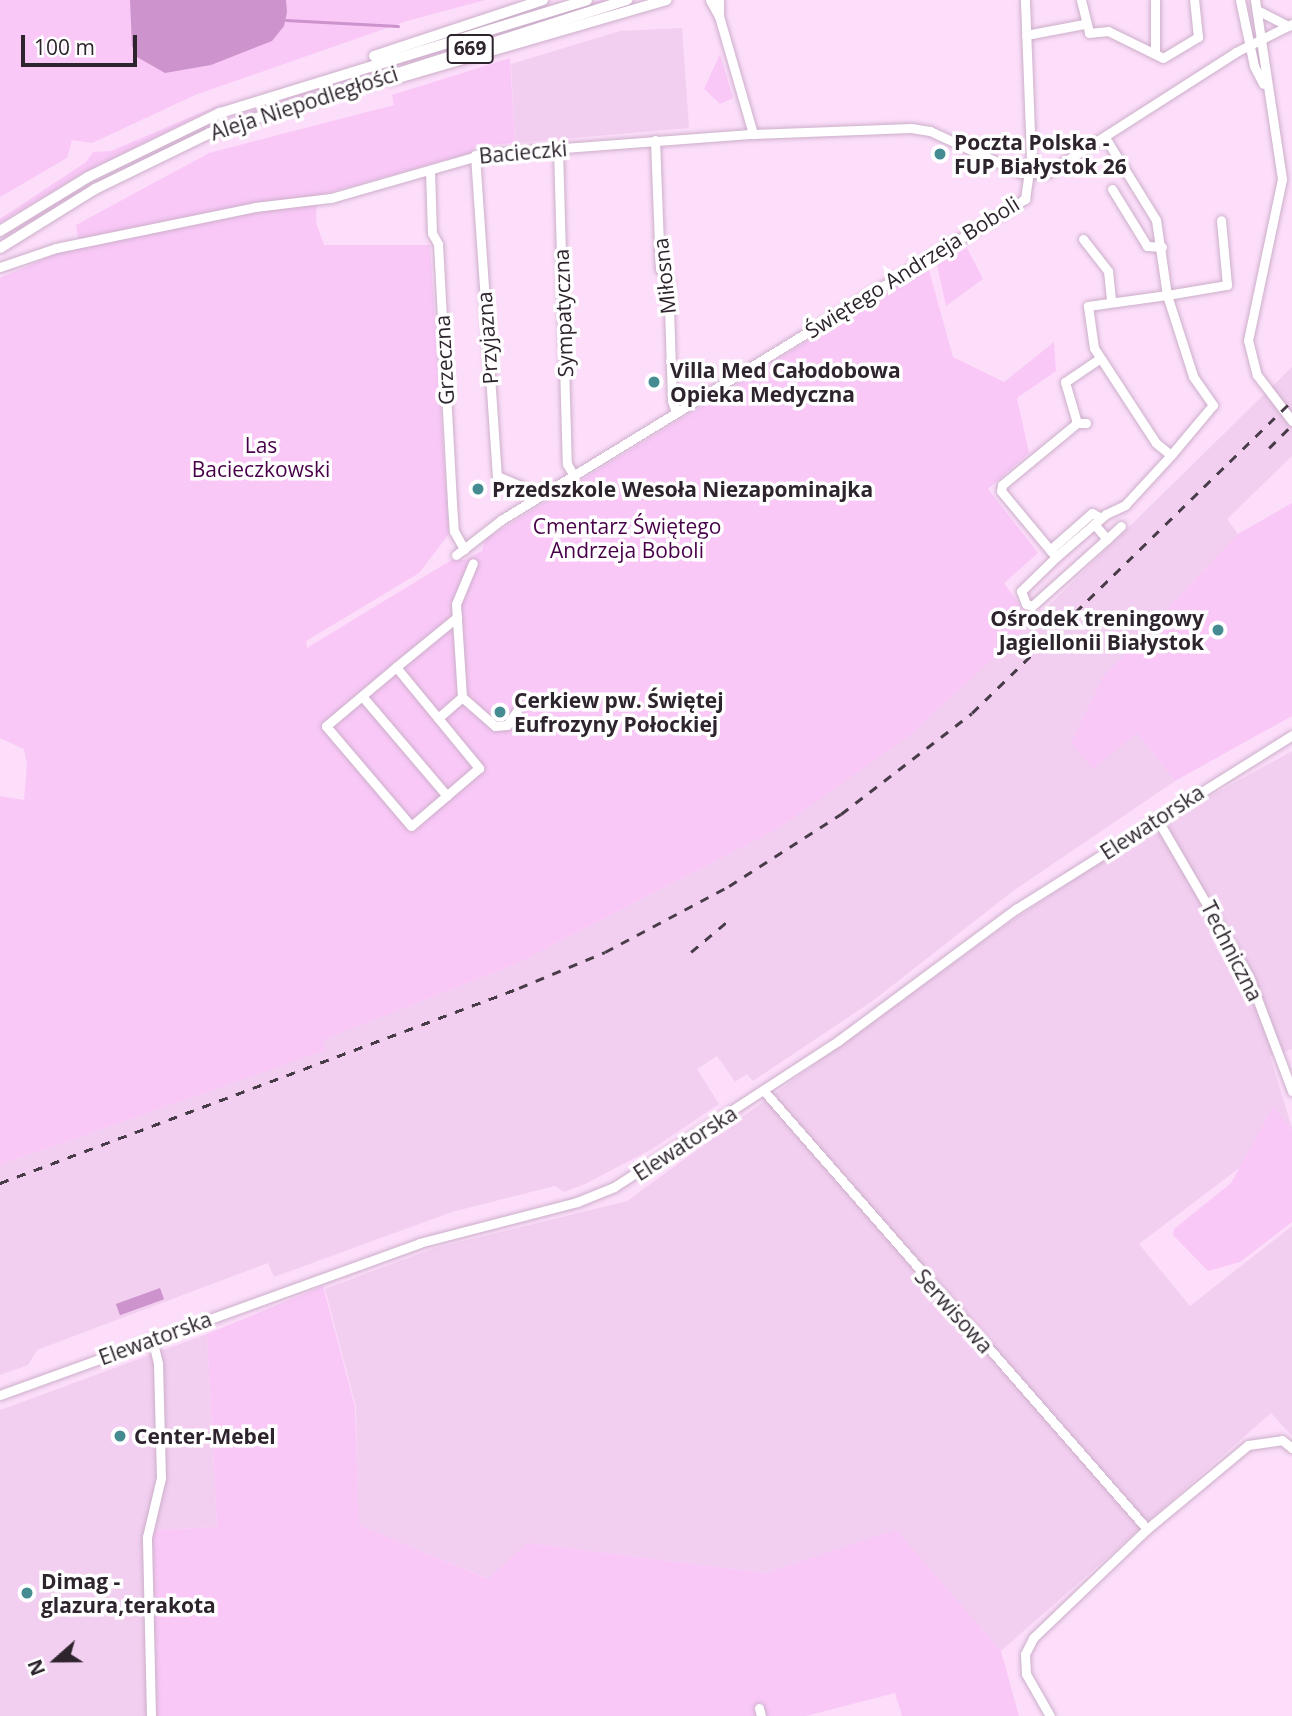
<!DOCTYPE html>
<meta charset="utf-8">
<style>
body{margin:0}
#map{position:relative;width:1292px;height:1716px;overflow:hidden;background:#fcdefa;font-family:"Open Sans",sans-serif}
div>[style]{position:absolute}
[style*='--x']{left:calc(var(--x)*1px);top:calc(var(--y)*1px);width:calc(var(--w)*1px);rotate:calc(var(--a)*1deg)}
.built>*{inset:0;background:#f2cff0}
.green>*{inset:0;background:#f9c8f7}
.water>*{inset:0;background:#cd93cc;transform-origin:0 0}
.stream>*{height:2.5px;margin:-1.25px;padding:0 1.25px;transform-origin:1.25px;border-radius:1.25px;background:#cd93cc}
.roads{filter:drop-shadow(0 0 2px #ccafca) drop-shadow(0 0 2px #ccafca)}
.minor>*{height:9px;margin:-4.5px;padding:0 4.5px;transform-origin:4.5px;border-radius:4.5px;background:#fff}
.major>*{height:10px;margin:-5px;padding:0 5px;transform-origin:5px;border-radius:5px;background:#fff}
.rail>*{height:2.5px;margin-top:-1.25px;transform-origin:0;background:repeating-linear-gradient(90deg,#473b47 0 9px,transparent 0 18px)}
.dots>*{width:19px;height:19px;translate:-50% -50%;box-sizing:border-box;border:4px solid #fff;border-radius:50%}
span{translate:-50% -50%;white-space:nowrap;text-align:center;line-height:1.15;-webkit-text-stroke:7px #fff;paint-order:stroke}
.shield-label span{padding:2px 5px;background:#fff;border:2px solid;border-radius:5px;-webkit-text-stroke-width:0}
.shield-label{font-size:19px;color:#2e242e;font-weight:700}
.street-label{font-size:21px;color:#2e242e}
.poi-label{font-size:21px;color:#2e242e;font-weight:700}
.left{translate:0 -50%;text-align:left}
.right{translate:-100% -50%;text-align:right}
.park-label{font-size:21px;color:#480049}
.north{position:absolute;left:21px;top:1625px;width:70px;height:70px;-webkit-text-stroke:5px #fff;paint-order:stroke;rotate:249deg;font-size:19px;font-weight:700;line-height:28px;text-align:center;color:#2e242e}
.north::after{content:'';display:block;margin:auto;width:24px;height:32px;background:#2e242e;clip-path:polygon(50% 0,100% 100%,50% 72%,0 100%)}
.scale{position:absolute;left:21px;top:35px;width:116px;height:32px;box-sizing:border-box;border:4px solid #2e242e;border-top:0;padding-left:9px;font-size:21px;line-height:24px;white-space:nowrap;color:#2e242e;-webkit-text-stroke:5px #fff;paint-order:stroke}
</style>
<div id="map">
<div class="built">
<div style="clip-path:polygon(682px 28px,689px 128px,515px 143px,511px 64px,620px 31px)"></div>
<div style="clip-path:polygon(1292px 367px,1292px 456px,1227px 519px,1238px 534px,1103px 677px,1137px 733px,1175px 781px,1013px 891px,874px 1000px,753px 1081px,747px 1074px,735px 1082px,717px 1056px,697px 1069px,719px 1104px,652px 1149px,585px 1184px,564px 1192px,555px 1186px,452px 1212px,274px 1277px,268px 1263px,37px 1350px,28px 1365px,0 1375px,0 1165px,325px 1050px,322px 1040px,516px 964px,779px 828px,916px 729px,1032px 622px)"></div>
<div style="clip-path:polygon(1292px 751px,1292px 1049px,1270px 1056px,1292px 1128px,1139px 1244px,1190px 1306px,1292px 1226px,1292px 1436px,1271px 1413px,1001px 1651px,896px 1531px,767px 1573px,527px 1543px,489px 1579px,358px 1525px,356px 1407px,325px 1289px,435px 1248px,627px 1201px,1010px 922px,1153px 828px)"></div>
<div style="clip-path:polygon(207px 1334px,217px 1527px,153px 1530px,157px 1716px,0 1716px,0 1410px)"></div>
</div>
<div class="green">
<div style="clip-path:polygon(0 0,485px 0,407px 21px,195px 95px,92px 143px,72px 140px,67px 158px,0 197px)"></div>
<div style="clip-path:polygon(601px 0,613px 0,324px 88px,204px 131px,104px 179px,0 241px,49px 205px,204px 128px,324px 84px)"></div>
<div style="clip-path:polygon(720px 54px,733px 98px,720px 104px,704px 89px)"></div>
<div style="clip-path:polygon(510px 58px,515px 143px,476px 146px,470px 153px,317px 196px,316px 223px,324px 245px,430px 245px,449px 534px,419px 573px,306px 641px,307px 648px,453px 559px,465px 560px,482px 551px,485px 539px,928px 267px,953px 357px,1004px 382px,1054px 342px,1056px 371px,1017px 398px,1029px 453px,988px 489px,1038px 553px,1004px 583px,1032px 622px,910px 735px,779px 828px,516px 964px,323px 1040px,326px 1050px,0 1165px,0 796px,24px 800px,27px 764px,24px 749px,0 738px,0 278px,79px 244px,76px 225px,209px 153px,394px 105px,392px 95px)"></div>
<div style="clip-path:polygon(231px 100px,81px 174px,0 223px,0 219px,86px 162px,93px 152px,111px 151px)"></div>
<div style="clip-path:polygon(967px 248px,983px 279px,946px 306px,937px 265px)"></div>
<div style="clip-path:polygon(1292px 503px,1292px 716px,1175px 781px,1137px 733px,1093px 769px,1071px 743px,1103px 677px,1238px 534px)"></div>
<div style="clip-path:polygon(1273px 1107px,1292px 1129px,1292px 1222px,1240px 1262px,1208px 1271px,1173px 1235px,1174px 1229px,1231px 1183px)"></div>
<div style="clip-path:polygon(323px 1286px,355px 1407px,359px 1525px,488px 1579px,527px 1543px,767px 1573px,896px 1530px,1001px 1651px,1019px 1716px,902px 1716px,895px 1693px,806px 1716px,157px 1716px,153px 1530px,217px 1527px,207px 1334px)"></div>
</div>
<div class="water">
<div style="clip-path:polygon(130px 0,286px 0,287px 12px,284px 26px,272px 41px,211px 65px,165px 73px,137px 57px,132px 46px)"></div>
<div style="left:160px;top:1288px;width:12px;height:47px;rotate:70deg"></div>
</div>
<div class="stream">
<div style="--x:286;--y:20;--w:112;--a:3.1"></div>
</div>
<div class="roads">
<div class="minor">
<div style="--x:710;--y:0;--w:18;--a:61"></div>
<div style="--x:719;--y:0;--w:16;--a:90"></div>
<div style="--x:719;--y:16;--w:123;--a:73.9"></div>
<div style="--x:1081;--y:0;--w:34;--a:76"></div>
<div style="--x:1089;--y:33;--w:19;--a:-6"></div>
<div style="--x:1108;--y:31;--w:61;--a:26.1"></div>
<div style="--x:1163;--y:58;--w:41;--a:-31"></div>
<div style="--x:1198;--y:37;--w:37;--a:-96"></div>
<div style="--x:1155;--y:0;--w:50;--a:90"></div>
<div style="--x:1240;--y:0;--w:67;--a:78"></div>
<div style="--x:1254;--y:66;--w:20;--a:63"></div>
<div style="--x:1255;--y:0;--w:181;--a:81.4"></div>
<div style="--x:1282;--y:179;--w:165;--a:101.9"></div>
<div style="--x:1248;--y:340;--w:36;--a:76"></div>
<div style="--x:1257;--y:375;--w:58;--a:52.7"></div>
<div style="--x:1257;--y:10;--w:35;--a:27"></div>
<div style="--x:1026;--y:35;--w:59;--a:-10.7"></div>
<div style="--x:1106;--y:139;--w:95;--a:58.3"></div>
<div style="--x:1156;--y:220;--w:76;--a:81.7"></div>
<div style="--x:1167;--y:295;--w:80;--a:172.1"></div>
<div style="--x:1088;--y:306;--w:42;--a:81.9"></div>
<div style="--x:1094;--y:348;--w:113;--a:56.9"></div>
<div style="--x:1156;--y:443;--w:19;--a:39"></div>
<div style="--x:1171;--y:455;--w:65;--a:-50"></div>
<div style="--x:1213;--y:405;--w:35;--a:-125"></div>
<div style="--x:1193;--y:376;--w:85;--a:-107.8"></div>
<div style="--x:1167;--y:295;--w:61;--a:-9.5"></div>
<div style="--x:1227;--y:285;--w:65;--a:-95.3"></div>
<div style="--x:655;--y:140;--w:129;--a:87.8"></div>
<div style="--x:660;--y:269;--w:12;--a:48"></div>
<div style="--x:668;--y:278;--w:123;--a:88.1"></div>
<div style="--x:672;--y:401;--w:12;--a:70"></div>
<div style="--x:558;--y:148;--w:316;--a:88.4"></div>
<div style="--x:567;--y:464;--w:14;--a:60"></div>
<div style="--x:475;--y:155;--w:322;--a:86.1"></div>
<div style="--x:497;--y:476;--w:28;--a:23"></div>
<div style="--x:523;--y:487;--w:16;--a:52"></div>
<div style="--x:430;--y:170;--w:63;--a:88.2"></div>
<div style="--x:432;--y:233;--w:13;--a:61"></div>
<div style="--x:438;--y:244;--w:260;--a:86.9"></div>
<div style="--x:452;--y:504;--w:27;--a:86"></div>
<div style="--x:454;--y:531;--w:21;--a:61"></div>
<div style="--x:1112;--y:189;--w:67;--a:58.4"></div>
<div style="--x:1147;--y:246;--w:15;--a:4"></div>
<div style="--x:1083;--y:239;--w:41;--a:52"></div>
<div style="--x:1108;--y:271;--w:30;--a:84"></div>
<div style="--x:0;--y:267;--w:59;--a:-18.7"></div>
<div style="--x:56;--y:248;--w:203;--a:-11.6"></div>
<div style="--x:255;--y:207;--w:77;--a:-6.8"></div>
<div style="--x:331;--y:198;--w:159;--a:-16"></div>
<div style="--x:484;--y:154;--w:270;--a:-4.3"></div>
<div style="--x:753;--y:134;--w:158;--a:-2.2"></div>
<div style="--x:911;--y:128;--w:19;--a:9"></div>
<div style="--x:930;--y:131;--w:100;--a:24.8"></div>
<div style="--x:1021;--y:173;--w:26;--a:0"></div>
<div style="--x:1047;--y:173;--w:224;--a:-32.6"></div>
<div style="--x:1236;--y:52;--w:63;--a:-26.6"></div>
<div style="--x:1077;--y:423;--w:43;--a:-106.3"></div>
<div style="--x:1065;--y:382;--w:41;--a:-34.1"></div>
<div style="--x:1086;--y:423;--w:9;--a:180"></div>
<div style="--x:1077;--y:423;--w:97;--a:140.4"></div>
<div style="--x:1002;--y:485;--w:6;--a:99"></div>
<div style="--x:1001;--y:491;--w:86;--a:50.2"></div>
<div style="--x:1056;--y:557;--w:66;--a:-40.7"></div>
<div style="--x:1106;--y:514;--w:21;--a:-25"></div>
<div style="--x:1125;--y:505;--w:68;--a:-47.4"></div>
<div style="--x:1107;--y:539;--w:19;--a:-43"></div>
<div style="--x:1050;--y:550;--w:56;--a:-41.4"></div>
<div style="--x:1092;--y:513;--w:10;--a:29"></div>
<div style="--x:456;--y:555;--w:57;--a:-37.9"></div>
<div style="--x:501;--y:520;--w:615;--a:-31.49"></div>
<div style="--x:1025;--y:199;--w:41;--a:-81.7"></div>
<div style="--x:1031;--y:158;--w:158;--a:-92.2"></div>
<div style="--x:1056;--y:557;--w:49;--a:135.8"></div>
<div style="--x:1021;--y:591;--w:14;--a:69"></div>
<div style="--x:1026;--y:604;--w:6;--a:18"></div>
<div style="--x:1032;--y:606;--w:101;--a:-41.8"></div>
<div style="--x:1107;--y:539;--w:20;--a:-131"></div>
<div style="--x:396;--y:667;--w:131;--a:50.6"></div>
<div style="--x:479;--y:768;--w:89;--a:139.5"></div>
<div style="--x:411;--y:826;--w:131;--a:-130.4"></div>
<div style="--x:326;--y:726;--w:92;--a:-40.1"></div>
<div style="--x:396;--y:667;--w:79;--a:-39.3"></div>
<div style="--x:362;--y:696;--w:131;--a:49.6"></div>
<div style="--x:462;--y:697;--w:44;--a:41.3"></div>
<div style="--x:495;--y:726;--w:12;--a:-5"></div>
<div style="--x:507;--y:725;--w:17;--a:-54"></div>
<div style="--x:438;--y:718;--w:32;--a:-41"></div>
<div style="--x:462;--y:697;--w:93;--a:-93.7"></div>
<div style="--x:456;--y:604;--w:44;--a:-67.5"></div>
<div style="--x:1157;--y:819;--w:183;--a:59.8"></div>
<div style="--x:1249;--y:977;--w:122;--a:69.3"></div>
<div style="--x:764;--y:1091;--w:582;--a:48.83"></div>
<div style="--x:0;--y:1395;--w:446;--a:-19.9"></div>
<div style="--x:419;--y:1243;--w:163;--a:-14.5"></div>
<div style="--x:577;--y:1202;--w:40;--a:-22"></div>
<div style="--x:614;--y:1187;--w:267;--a:-33.1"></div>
<div style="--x:838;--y:1041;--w:222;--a:-36.6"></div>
<div style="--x:1016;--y:909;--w:326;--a:-32.2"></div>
<div style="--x:759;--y:1708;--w:8;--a:76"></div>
<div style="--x:151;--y:1716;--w:179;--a:-91.3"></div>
<div style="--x:147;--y:1537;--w:61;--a:-76.7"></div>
<div style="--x:161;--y:1478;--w:115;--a:-91.5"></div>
<div style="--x:158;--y:1363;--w:25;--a:-104"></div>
<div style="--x:1050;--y:1716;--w:48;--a:-119.7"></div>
<div style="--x:1026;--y:1674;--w:20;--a:-93"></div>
<div style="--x:1025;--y:1654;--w:18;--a:-63"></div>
<div style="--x:1033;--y:1638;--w:158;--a:-43.7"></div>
<div style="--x:1147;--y:1529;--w:131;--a:-39.7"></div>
<div style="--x:1248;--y:1445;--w:34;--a:-8"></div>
<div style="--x:1282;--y:1440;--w:13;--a:39"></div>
</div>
<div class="major">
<div style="--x:374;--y:56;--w:178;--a:-18.3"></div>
<div style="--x:391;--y:80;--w:287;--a:-16.2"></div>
<div style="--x:0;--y:231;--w:103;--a:-31.5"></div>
<div style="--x:88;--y:177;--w:147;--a:-25.9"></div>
<div style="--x:220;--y:113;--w:384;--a:-17.1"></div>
<div style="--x:0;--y:248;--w:112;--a:-31.8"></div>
<div style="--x:95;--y:189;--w:128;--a:-26"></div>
<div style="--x:210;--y:133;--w:438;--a:-17.7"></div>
</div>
</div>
<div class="rail">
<div style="--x:1269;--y:448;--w:33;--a:-45"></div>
<div style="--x:691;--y:952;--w:51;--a:-40.2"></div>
<div style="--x:0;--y:1183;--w:554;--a:-20.59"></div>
<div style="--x:519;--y:988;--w:93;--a:-22.7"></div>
<div style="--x:605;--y:952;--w:140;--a:-28"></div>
<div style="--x:729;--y:886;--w:133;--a:-32.7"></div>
<div style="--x:841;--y:814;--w:165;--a:-37.6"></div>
<div style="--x:972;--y:713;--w:447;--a:-44.3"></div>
</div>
<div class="dots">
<div style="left:940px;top:154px;background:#448c91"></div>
<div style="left:654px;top:382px;background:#448c91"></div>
<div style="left:478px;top:489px;background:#448c91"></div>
<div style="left:1218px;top:630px;background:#448c91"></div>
<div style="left:500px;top:712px;background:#448c91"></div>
<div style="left:120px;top:1436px;background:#448c91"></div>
<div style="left:27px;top:1593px;background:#448c91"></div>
</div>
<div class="shield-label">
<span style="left:470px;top:49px">669</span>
</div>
<div class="street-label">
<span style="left:304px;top:103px;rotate:-18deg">Aleja Niepodległości</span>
<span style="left:523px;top:152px;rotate:-5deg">Bacieczki</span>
<span style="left:912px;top:267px;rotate:-32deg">Świętego Andrzeja Boboli</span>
<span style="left:664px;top:276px;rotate:-96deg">Miłosna</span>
<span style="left:563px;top:313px;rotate:-92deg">Sympatyczna</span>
<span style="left:487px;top:338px;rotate:-94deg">Przyjazna</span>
<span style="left:444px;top:360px;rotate:-93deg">Grzeczna</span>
<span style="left:1152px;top:822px;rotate:-33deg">Elewatorska</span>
<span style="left:1232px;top:951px;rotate:63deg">Techniczna</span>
<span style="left:685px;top:1143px;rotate:-33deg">Elewatorska</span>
<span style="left:954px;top:1311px;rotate:48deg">Serwisowa</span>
<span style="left:155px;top:1338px;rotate:-20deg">Elewatorska</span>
</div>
<div class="poi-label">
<span class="left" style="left:954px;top:154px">Poczta Polska -<br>FUP Białystok 26</span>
<span class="left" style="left:670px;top:382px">Villa Med Całodobowa<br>Opieka Medyczna</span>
<span class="left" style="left:492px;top:489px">Przedszkole Wesoła Niezapominajka</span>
<span class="right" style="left:1204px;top:630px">Ośrodek treningowy<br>Jagiellonii Białystok</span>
<span class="left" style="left:514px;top:712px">Cerkiew pw. Świętej<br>Eufrozyny Połockiej</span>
<span class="left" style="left:134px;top:1436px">Center-Mebel</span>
<span class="left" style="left:41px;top:1593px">Dimag -<br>glazura,terakota</span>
</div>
<div class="park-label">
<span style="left:261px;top:457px">Las<br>Bacieczkowski</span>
<span style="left:627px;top:538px">Cmentarz Świętego<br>Andrzeja Boboli</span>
</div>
<div class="north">N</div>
<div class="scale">100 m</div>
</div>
